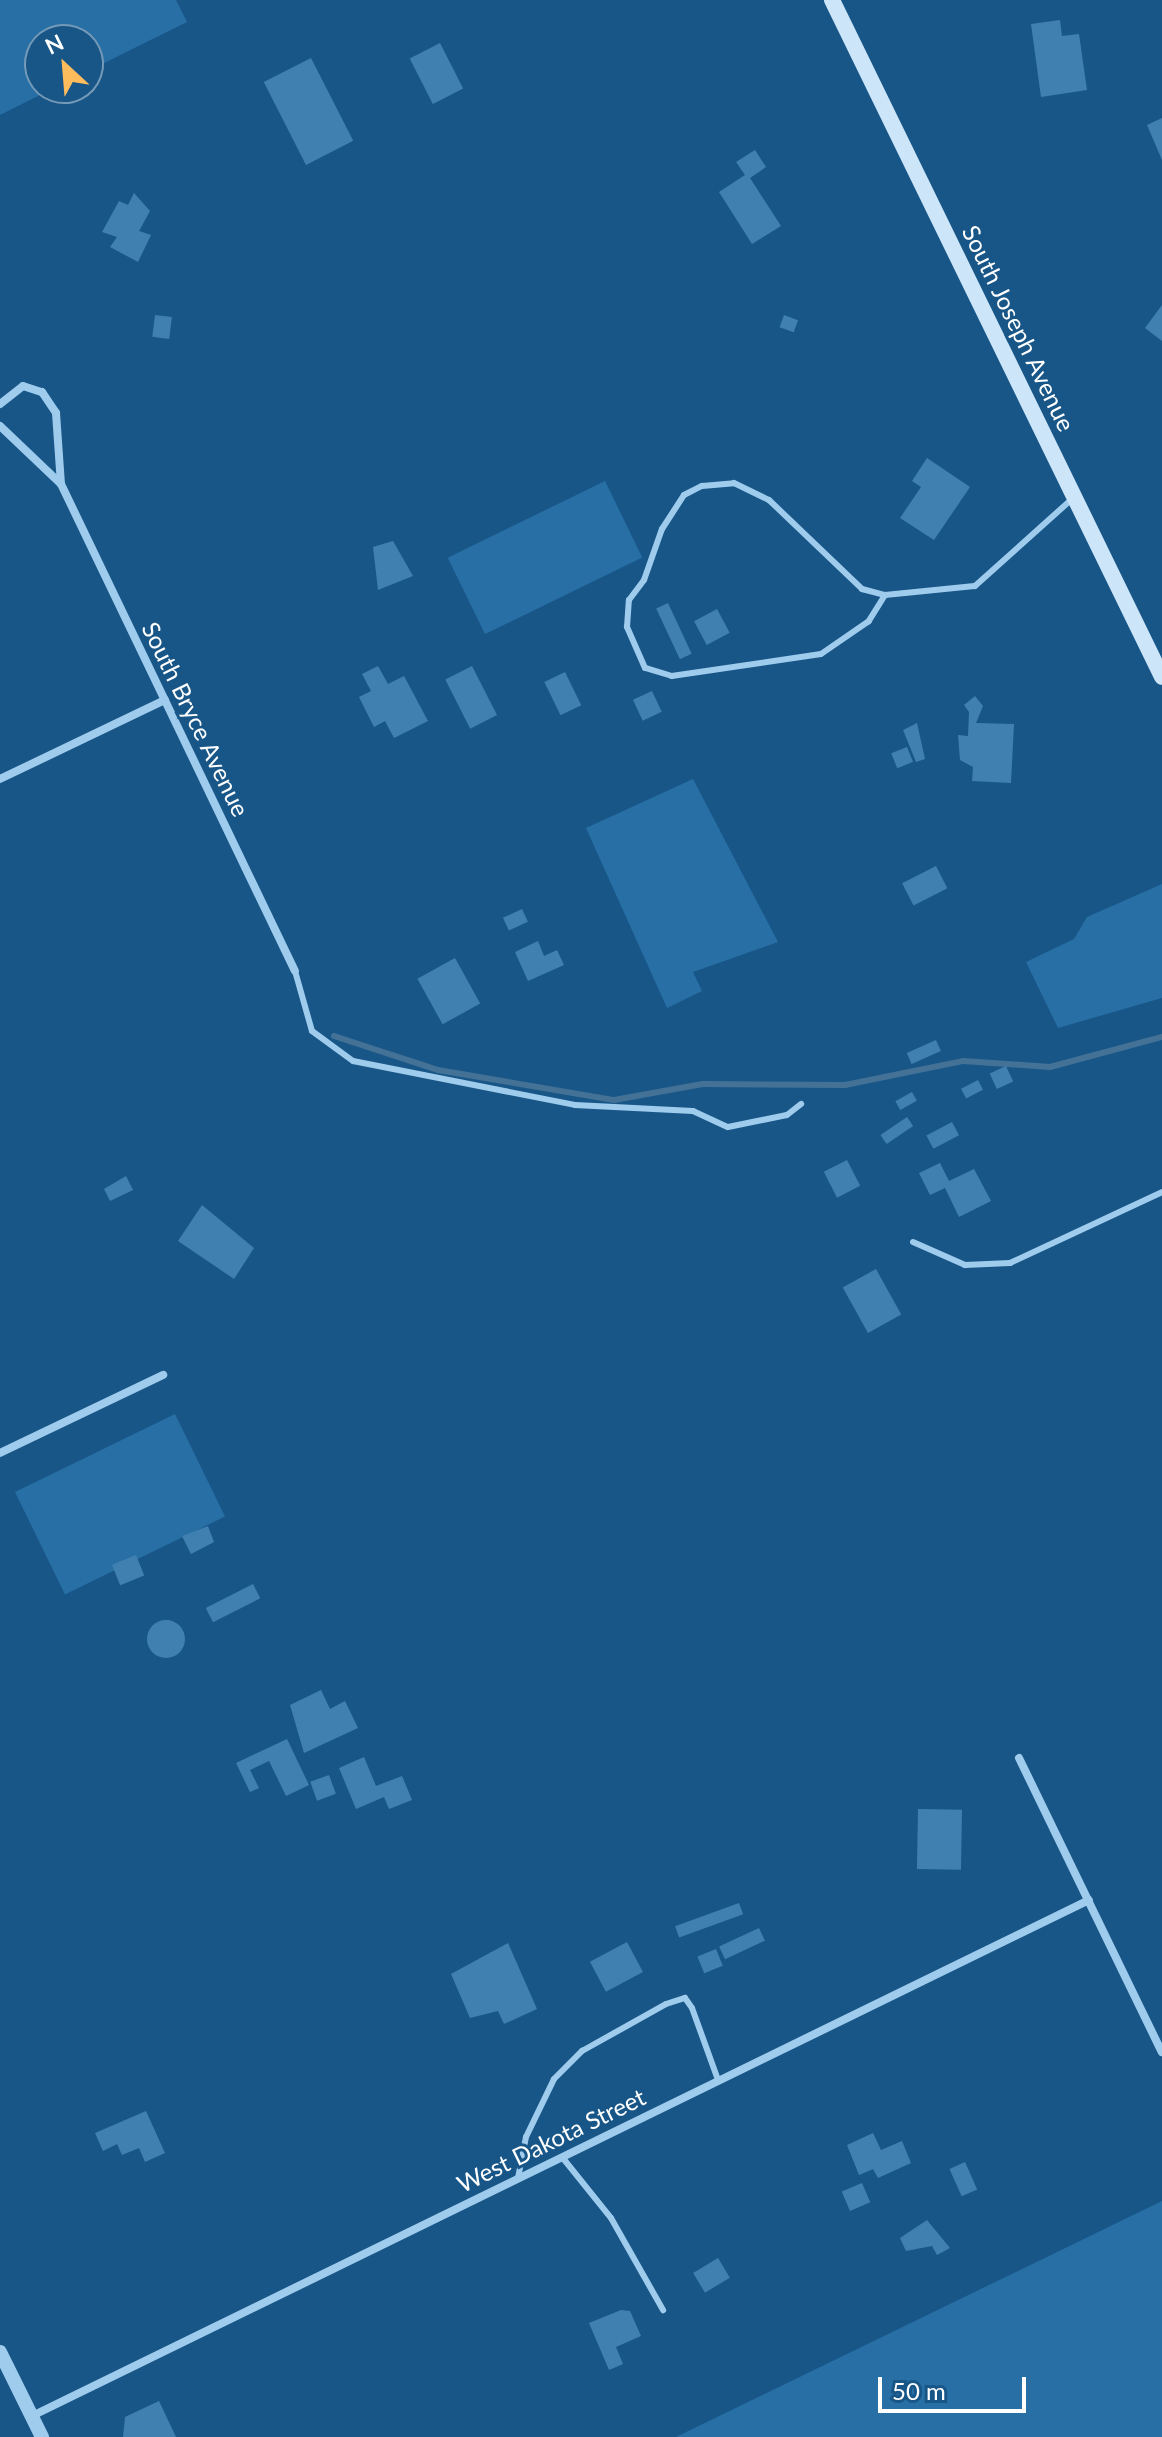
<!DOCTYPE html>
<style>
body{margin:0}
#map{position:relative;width:1162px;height:2437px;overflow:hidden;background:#185688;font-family:Lato,sans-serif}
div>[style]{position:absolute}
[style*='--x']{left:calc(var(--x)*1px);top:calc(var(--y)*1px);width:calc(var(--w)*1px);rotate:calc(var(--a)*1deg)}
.green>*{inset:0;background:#276fa5;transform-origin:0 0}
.stream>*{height:6px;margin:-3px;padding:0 3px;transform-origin:3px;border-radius:3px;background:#447296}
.building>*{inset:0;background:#4080b1;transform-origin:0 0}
.round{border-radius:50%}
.service>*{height:6px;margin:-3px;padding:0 3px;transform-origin:3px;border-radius:3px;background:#9fcced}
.minor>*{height:8px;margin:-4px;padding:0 4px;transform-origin:4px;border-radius:4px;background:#9fcced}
.tertiary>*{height:14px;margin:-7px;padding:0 7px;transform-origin:7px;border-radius:7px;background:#9fcced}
.secondary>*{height:16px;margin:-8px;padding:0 8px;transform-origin:8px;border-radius:8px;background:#cce5f9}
span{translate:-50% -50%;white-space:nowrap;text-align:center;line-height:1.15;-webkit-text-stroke:6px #185688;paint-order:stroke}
.street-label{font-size:24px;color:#fff}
.north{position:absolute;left:24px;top:24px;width:80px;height:80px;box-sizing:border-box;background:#185688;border:2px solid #749ab8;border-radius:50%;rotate:334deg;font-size:22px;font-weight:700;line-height:32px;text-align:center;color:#fff}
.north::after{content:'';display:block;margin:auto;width:28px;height:36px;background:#ffbc5c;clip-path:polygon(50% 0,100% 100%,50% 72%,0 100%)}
.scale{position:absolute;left:878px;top:2377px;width:148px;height:36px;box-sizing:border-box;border:4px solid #fff;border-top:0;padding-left:10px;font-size:24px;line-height:28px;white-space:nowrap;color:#fff;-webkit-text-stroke:6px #185688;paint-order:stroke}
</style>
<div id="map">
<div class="green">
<div style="clip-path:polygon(0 0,176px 0,187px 22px,88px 71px,88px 40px,40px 40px,40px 88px,54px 88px,0 115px)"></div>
<div style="left:605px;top:481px;width:85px;height:175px;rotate:64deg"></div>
<div style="clip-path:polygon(693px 779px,778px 942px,693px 972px,702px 991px,667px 1008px,586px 828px)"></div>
<div style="clip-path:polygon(1162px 884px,1162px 998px,1058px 1028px,1026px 962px,1074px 939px,1087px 917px)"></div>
<div style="left:175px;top:1414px;width:114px;height:178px;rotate:64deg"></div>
<div style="clip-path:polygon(1162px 2201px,1162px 2437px,676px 2437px)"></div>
</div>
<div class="stream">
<div style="--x:334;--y:1036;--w:109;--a:18.1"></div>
<div style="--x:438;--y:1070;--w:179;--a:9.7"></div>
<div style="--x:614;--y:1100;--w:90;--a:-10.2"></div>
<div style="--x:703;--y:1084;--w:142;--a:0.4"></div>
<div style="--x:845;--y:1085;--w:120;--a:-11.5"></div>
<div style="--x:963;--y:1061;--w:87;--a:3.9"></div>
<div style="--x:1050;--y:1067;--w:116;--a:-15"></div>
</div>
<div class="building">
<div style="clip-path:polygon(1060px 20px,1062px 36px,1079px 34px,1087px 90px,1041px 97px,1031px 24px)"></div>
<div style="left:440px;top:43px;width:51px;height:34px;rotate:63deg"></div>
<div style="left:311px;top:58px;width:93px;height:53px;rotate:63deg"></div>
<div style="clip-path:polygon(1162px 118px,1162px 160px,1147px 125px)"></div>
<div style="clip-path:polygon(755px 150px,766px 167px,750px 178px,781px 226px,752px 244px,719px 192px,745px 175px,736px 162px)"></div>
<div style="clip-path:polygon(134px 193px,150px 211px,139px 231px,151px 235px,138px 262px,110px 247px,117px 237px,102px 232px,119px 201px,128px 205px)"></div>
<div style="clip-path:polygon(1162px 305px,1162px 341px,1145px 328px)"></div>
<div style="left:155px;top:315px;width:17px;height:22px;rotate:7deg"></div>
<div style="left:784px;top:315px;width:15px;height:13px;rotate:20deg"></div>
<div style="clip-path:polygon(927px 458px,970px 487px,934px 540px,900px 518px,921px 487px,912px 481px)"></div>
<div style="clip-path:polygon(393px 541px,413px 576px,378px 590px,373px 547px)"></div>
<div style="left:668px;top:603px;width:56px;height:13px;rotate:65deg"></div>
<div style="left:717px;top:609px;width:27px;height:26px;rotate:62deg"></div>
<div style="clip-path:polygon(378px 666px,388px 684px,404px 676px,428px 721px,394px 738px,385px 721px,374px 727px,359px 697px,371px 691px,362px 674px)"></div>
<div style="left:472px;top:666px;width:55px;height:30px;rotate:63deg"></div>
<div style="left:565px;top:672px;width:37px;height:23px;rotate:64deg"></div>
<div style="left:652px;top:691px;width:23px;height:21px;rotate:65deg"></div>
<div style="clip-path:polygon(975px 696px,983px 706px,976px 723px,1014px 724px,1011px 783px,972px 781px,973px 767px,960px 760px,958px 735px,968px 736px,969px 712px,964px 705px)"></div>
<div style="clip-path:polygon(917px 723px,925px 759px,916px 762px,903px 730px)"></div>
<div style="left:907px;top:747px;width:16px;height:17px;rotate:68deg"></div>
<div style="left:936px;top:866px;width:25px;height:38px;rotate:63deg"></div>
<div style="left:522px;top:909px;width:14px;height:21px;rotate:65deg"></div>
<div style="clip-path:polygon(538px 941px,544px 956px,557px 950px,564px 965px,528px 981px,515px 952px)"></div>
<div style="left:455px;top:958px;width:52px;height:43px;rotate:61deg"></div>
<div style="left:936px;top:1040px;width:12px;height:32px;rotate:66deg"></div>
<div style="left:1006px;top:1066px;width:17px;height:18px;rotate:65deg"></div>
<div style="left:978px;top:1080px;width:11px;height:19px;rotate:63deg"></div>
<div style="left:912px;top:1092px;width:10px;height:19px;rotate:61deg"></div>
<div style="left:907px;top:1117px;width:11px;height:32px;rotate:56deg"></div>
<div style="left:952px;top:1122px;width:15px;height:29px;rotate:62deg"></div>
<div style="left:847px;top:1160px;width:29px;height:26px;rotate:63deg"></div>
<div style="clip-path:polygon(940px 1163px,949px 1181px,974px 1169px,991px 1201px,959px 1217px,945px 1188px,930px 1195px,919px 1173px)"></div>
<div style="clip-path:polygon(126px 1176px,133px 1190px,110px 1201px,104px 1189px)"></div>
<div style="clip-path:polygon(202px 1205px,254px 1248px,234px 1279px,178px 1241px)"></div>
<div style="left:876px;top:1269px;width:52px;height:38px;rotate:61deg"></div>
<div style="clip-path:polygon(208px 1526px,214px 1542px,191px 1554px,182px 1536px)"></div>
<div style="left:136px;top:1555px;width:22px;height:26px;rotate:68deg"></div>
<div style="left:253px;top:1584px;width:16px;height:53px;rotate:63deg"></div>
<div class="round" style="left:147px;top:1620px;width:38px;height:38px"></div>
<div style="clip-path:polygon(321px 1690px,330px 1709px,345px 1701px,358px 1728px,304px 1753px,290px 1705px)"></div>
<div style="clip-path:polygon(287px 1739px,309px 1785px,286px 1796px,269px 1761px,250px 1770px,259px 1788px,250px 1792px,236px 1763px)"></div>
<div style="clip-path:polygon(364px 1757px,376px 1786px,402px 1776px,412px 1800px,389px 1809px,384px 1797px,356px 1809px,339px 1768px)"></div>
<div style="left:329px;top:1775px;width:20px;height:20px;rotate:70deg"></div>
<div style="left:918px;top:1809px;width:44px;height:60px;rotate:1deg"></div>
<div style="left:739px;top:1903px;width:12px;height:68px;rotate:70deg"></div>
<div style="left:759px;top:1928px;width:14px;height:44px;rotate:65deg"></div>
<div style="left:627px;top:1942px;width:34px;height:42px;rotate:62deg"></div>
<div style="clip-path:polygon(508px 1943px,537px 2009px,504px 2024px,498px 2011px,470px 2018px,451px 1974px)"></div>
<div style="left:716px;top:1949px;width:18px;height:20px;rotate:68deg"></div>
<div style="clip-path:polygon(146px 2111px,165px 2153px,145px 2162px,139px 2148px,122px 2155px,117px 2144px,103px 2151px,95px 2133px)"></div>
<div style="clip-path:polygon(873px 2133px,881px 2150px,902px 2141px,911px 2163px,878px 2178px,873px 2169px,859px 2175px,847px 2145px)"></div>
<div style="left:965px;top:2162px;width:30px;height:17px;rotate:66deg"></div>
<div style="left:862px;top:2183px;width:21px;height:22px;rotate:67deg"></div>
<div style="clip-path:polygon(927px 2220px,950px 2248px,937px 2255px,932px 2246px,906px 2251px,900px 2238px)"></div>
<div style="left:718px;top:2258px;width:23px;height:29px;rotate:59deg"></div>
<div style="clip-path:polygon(621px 2310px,630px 2311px,641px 2336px,616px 2347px,623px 2364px,609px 2370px,589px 2323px)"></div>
<div style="clip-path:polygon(159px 2401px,176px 2437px,123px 2437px,125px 2417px)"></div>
</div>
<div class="service">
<div style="--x:885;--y:595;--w:31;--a:122"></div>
<div style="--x:869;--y:621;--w:58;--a:145.5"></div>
<div style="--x:821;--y:654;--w:151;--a:171.6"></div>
<div style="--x:672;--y:676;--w:28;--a:-163"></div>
<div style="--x:645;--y:668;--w:45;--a:-113.7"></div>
<div style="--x:627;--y:627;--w:27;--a:-86"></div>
<div style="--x:629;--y:600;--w:25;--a:-53"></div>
<div style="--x:644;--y:580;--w:54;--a:-70.6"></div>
<div style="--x:662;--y:529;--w:40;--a:-57.1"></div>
<div style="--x:684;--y:495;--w:20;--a:-27"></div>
<div style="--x:702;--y:486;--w:32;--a:-5"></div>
<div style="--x:734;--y:483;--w:39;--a:26"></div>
<div style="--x:769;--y:500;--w:129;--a:43.7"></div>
<div style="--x:862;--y:589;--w:24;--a:15"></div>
<div style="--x:885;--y:595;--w:90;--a:-5.7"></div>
<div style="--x:975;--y:586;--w:130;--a:-41.9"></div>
<div style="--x:295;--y:971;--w:62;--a:74.2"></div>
<div style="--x:312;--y:1031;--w:51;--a:36.2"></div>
<div style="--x:353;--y:1061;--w:226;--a:11.2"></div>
<div style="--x:575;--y:1105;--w:118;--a:2.9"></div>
<div style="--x:693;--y:1111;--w:38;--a:25"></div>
<div style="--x:728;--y:1127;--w:60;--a:-11.5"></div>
<div style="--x:787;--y:1115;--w:18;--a:-38"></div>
<div style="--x:913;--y:1242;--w:57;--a:23.9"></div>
<div style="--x:965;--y:1265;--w:45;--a:-2.5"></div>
<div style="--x:1010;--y:1263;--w:168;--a:-25"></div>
<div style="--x:562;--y:2157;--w:78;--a:51.2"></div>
<div style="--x:611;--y:2218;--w:106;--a:60.5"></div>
<div style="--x:518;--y:2178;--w:42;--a:-79"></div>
<div style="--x:526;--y:2137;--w:64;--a:-64.2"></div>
<div style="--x:554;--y:2079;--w:40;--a:-45"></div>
<div style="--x:582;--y:2051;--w:96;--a:-29.2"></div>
<div style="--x:666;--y:2004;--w:20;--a:-18"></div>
<div style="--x:685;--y:1998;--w:12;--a:55"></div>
<div style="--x:692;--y:2008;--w:77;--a:70.1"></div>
</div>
<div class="minor">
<div style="--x:0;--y:404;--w:29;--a:-38"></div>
<div style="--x:23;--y:386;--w:20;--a:18"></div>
<div style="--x:42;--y:392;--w:25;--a:56"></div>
<div style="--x:56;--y:413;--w:71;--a:86"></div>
<div style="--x:61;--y:484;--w:540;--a:64.34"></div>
<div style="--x:0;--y:426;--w:84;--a:43.6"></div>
<div style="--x:0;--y:779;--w:183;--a:-25.6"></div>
<div style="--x:0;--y:1453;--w:181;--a:-25.6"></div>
<div style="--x:1019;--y:1758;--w:327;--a:64.1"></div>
<div style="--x:32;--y:2416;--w:1176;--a:-26.02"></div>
</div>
<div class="tertiary">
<div style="--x:0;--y:2352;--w:95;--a:63.7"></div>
</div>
<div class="secondary">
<div style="--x:832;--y:0;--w:753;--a:64.01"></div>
</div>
<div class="street-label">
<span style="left:1019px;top:328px;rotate:64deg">South Joseph Avenue</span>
<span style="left:196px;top:719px;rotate:64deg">South Bryce Avenue</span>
<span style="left:551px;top:2140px;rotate:-26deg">West Dakota Street</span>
</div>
<div class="north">N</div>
<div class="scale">50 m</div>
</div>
